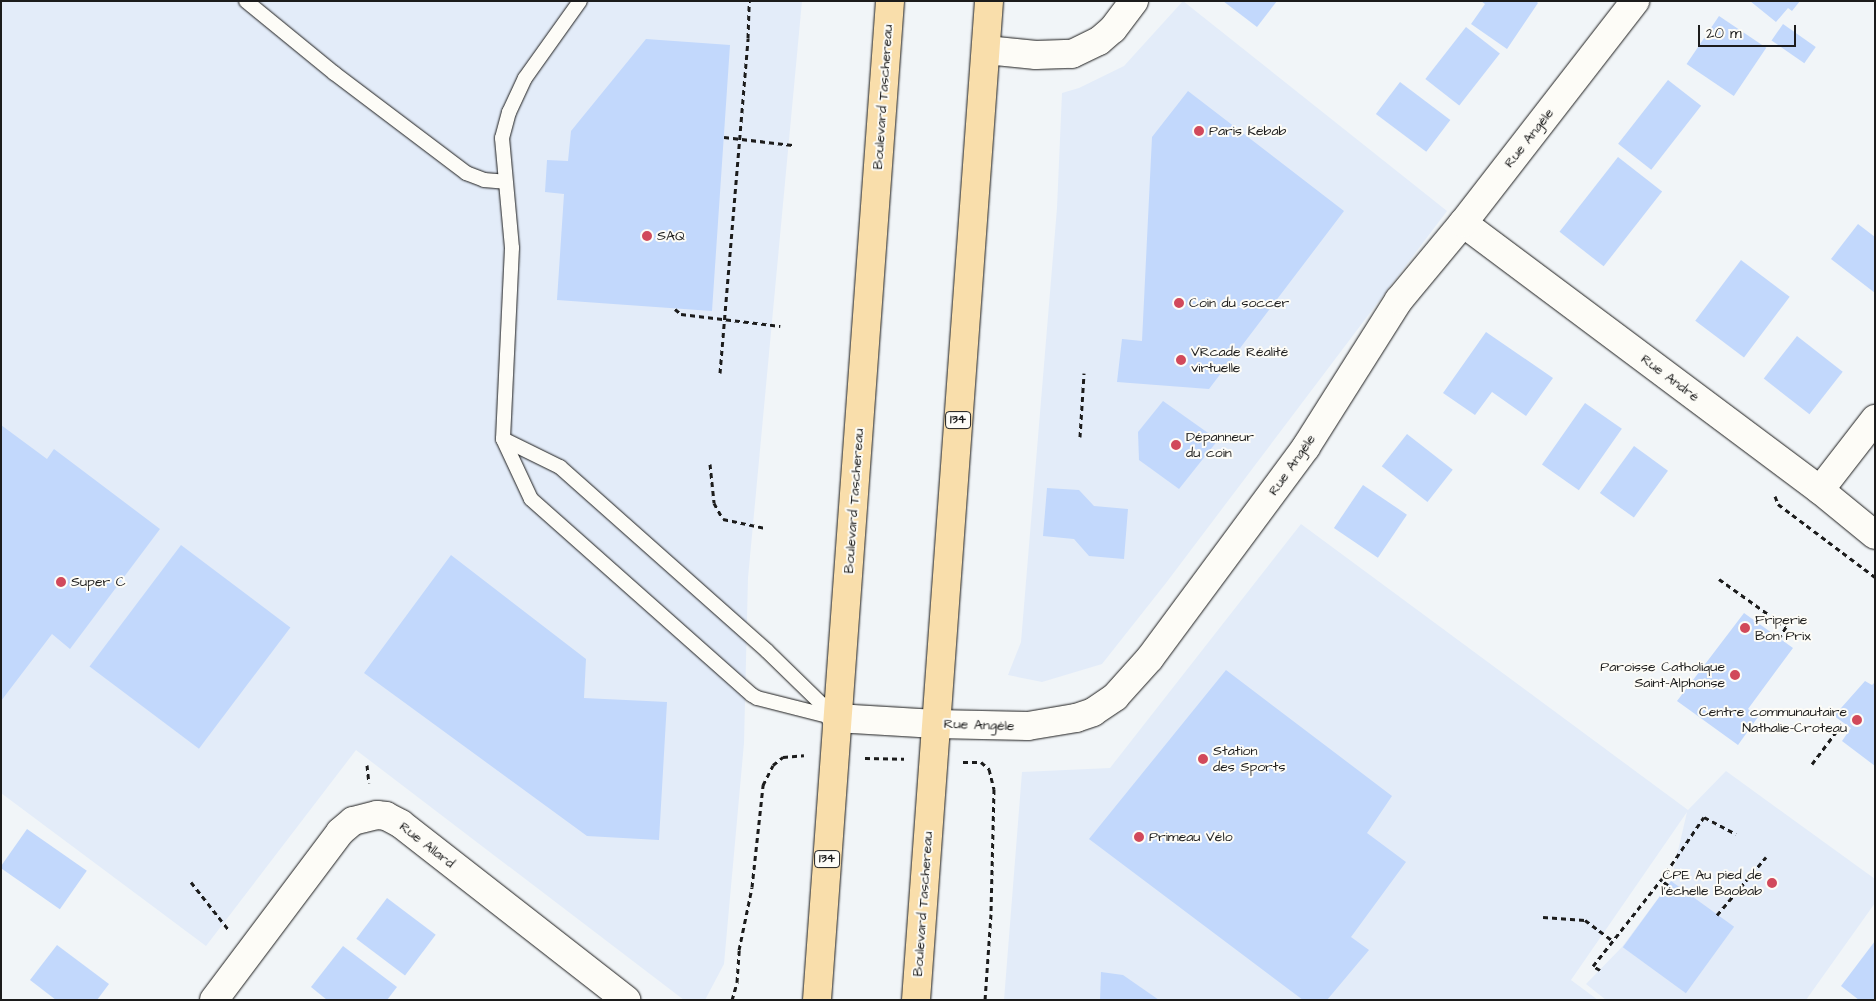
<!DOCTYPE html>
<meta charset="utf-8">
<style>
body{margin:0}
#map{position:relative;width:1876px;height:1001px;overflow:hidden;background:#f1f5f8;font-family:"Architects Daughter",sans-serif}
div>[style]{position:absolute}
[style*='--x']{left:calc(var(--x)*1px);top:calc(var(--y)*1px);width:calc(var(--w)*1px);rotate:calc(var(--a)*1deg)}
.built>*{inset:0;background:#e3ecf9}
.building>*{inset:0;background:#c2d8fc;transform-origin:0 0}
.path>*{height:3px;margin-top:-1.5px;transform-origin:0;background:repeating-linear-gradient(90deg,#1c1c1c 0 5px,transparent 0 9px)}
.roads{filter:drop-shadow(0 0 1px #1c1c1c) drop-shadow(0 0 1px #1c1c1c)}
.lane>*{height:14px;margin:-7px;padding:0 7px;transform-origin:7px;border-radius:7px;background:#fdfcf7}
.street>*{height:28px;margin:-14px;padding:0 14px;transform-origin:14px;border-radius:14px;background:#fdfcf7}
.primary>*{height:28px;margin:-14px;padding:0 14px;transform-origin:14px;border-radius:14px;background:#f9deab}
.dots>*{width:14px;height:14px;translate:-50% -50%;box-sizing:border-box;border:2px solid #fdfcf7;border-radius:50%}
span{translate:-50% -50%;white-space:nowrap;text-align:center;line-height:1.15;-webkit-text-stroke:4px #fdfcf7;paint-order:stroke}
.shield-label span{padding:1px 4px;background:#fdfcf7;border:1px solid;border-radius:4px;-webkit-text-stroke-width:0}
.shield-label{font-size:12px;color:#1c1c1c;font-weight:700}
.street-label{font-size:14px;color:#1c1c1c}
.poi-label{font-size:14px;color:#1c1c1c}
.left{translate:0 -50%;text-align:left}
.right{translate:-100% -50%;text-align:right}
.frame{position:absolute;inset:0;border:2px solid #1c1c1c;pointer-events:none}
.scale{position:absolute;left:1698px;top:25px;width:98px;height:22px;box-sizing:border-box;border:2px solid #1c1c1c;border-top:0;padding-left:6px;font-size:15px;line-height:18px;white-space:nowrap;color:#1c1c1c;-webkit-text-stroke:4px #fdfcf7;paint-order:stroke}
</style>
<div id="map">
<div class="built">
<div style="clip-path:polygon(1px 1px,802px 1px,748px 578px,744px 743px,724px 964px,705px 1000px,684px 1000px,356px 750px,206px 946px,1px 793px)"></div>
<div style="clip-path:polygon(1183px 1px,1447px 211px,1166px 583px,1102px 664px,1042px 682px,1008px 675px,1021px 642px,1057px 208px,1062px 93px,1079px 88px,1124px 66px)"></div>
<div style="clip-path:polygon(1301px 524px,1688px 810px,1726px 771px,1875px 879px,1875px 903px,1806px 1000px,1606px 1000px,1586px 984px,1622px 947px,1671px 881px,1687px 812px,1571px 980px,1598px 1000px,1004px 1000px,1022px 772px,1110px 768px)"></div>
</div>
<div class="building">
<div style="clip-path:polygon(1223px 1px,1277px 1px,1257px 27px)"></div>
<div style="clip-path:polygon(1481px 1px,1536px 1px,1538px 3px,1507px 49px,1471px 24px,1485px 4px)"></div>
<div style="clip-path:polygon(1750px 1px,1800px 1px,1792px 11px,1788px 8px,1776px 22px)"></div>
<div style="left:1719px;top:16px;width:57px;height:58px;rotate:34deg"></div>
<div style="left:1783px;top:24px;width:40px;height:20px;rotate:35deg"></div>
<div style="left:1466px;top:27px;width:43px;height:66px;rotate:38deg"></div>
<div style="clip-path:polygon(646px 39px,730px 45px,712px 311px,557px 300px,564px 194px,545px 192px,547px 160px,568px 161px,571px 131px)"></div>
<div style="left:1668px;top:80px;width:42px;height:81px;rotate:38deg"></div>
<div style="left:1400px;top:82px;width:63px;height:40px;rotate:37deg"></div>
<div style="clip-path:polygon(1188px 91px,1344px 211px,1209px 389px,1117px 382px,1122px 339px,1142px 341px,1152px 137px)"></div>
<div style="left:1618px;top:157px;width:56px;height:95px;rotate:38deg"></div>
<div style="clip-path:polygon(1858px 224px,1875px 237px,1875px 293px,1831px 259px)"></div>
<div style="left:1741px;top:260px;width:61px;height:76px;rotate:37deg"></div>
<div style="clip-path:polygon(1486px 332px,1553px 378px,1526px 416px,1492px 392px,1475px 415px,1443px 393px)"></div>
<div style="left:1797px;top:336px;width:58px;height:54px;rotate:38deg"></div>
<div style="clip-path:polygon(1163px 401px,1218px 440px,1179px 489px,1139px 460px,1138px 432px)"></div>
<div style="left:1585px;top:403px;width:45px;height:75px;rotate:35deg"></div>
<div style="clip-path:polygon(1px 425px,47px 459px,54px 449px,160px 529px,70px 649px,52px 634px,1px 701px)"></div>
<div style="left:1407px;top:434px;width:58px;height:41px;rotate:38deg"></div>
<div style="left:1634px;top:446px;width:42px;height:58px;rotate:36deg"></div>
<div style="left:1363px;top:485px;width:53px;height:52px;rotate:34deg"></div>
<div style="clip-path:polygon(1047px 488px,1079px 490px,1094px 506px,1128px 509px,1124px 559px,1089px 556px,1074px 539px,1043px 536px)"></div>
<div style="left:181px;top:545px;width:137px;height:152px;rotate:37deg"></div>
<div style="clip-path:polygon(451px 555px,586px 659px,584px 698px,667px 702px,659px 840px,587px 836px,364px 673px)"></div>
<div style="clip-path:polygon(1744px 613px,1793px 648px,1748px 709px,1758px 717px,1738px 745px,1677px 701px)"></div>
<div style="clip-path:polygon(1226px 670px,1392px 796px,1367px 833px,1406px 862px,1351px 937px,1369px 950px,1327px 1000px,1303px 1000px,1089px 839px)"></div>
<div style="clip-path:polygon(1865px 681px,1872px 685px,1875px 682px,1875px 766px,1842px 741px,1851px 728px,1834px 716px)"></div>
<div style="left:27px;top:829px;width:73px;height:47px;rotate:35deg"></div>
<div style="left:1671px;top:881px;width:78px;height:82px;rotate:36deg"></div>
<div style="left:387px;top:898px;width:61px;height:51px;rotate:37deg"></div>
<div style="clip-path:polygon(1875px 941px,1875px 1000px,1859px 1000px,1841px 986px)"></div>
<div style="clip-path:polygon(57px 945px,109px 984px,97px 1000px,56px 1000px,30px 980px)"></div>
<div style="clip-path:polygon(343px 946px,397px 987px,387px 1000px,327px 1000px,311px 987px)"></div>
<div style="clip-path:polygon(1101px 972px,1123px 975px,1159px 1000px,1100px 1000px)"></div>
</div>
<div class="path">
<div style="--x:724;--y:137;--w:69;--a:6.6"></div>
<div style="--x:675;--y:309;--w:8;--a:40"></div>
<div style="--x:681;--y:314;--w:100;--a:6.9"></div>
<div style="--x:720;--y:373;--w:336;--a:-85.2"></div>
<div style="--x:748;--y:38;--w:37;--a:-88"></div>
<div style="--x:1080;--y:437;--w:64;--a:-86.4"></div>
<div style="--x:710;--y:464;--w:39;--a:84"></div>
<div style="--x:714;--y:503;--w:18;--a:61"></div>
<div style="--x:723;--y:519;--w:43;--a:12.1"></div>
<div style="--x:1775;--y:496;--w:9;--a:69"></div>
<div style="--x:1778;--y:504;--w:121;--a:37"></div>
<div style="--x:1719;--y:579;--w:82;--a:35.6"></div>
<div style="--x:1786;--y:627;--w:13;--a:122"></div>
<div style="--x:865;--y:758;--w:39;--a:1"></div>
<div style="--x:963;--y:762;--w:18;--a:0"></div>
<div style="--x:981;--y:762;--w:11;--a:41"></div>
<div style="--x:989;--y:769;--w:21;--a:76"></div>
<div style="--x:994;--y:789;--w:125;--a:91.4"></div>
<div style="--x:991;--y:914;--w:86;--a:94"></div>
<div style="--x:1812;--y:764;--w:50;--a:-53.1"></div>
<div style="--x:367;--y:765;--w:18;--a:84"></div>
<div style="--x:191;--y:882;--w:60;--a:51.8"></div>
<div style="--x:1668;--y:885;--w:9;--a:-144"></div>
<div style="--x:1661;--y:880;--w:76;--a:-55.7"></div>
<div style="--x:1704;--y:817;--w:36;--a:28"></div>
<div style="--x:1717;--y:915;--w:76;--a:-49.8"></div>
<div style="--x:1543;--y:917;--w:42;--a:4.1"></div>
<div style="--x:1585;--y:920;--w:35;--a:37"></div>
<div style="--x:1600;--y:970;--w:8;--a:-150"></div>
<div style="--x:1593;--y:966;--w:110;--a:-51.7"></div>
<div style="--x:732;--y:1000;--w:19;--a:-74"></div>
<div style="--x:737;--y:982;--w:32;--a:-86"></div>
<div style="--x:739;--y:950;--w:64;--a:-78.3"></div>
<div style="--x:752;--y:887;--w:103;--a:-83.8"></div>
<div style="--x:763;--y:785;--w:22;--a:-63"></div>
<div style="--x:773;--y:765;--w:13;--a:-39"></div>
<div style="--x:783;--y:757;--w:21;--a:-5"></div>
</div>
<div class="roads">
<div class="lane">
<div style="--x:246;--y:1;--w:114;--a:39.3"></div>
<div style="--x:334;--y:73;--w:166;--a:37.1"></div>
<div style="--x:466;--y:173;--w:19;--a:21"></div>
<div style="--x:484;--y:180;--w:21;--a:5"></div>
<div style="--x:580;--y:1;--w:95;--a:125.5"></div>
<div style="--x:525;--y:78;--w:38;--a:115"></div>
<div style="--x:509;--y:112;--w:27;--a:105"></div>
<div style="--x:502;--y:138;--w:110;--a:84.8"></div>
<div style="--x:512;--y:248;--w:191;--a:92.7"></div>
<div style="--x:503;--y:439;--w:66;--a:65"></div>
<div style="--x:531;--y:499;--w:295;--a:41.6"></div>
<div style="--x:752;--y:695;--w:6;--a:31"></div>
<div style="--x:757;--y:698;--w:81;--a:14.2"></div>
<div style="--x:503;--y:439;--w:64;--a:26.2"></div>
<div style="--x:560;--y:467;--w:277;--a:41.6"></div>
<div style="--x:767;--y:651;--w:96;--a:44.2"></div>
</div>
<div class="street">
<div style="--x:986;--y:50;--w:50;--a:5.7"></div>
<div style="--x:1036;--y:55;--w:36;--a:-2"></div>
<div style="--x:1072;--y:54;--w:30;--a:-26"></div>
<div style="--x:1099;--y:41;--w:18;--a:-41"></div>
<div style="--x:1113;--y:29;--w:35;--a:-53"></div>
<div style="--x:1463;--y:223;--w:446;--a:36.8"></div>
<div style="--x:1820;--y:490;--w:71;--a:39.3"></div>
<div style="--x:1820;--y:490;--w:90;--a:-52.2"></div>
<div style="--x:836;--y:718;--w:100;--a:3.4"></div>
<div style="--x:936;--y:724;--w:92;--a:1.2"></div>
<div style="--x:1028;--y:726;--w:49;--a:-9.5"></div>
<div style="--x:1076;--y:718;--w:18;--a:-19"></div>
<div style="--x:1093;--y:712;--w:27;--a:-34"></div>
<div style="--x:1115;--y:697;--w:52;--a:-48.1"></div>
<div style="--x:1150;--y:658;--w:262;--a:-53.5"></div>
<div style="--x:1306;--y:447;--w:174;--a:-57.7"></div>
<div style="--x:1399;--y:300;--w:100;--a:-50.3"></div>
<div style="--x:1463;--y:223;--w:281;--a:-52.2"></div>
<div style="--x:214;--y:1000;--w:210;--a:-53.1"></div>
<div style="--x:340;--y:832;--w:17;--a:-40"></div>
<div style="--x:353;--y:821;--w:25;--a:-14"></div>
<div style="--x:377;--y:815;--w:9;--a:6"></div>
<div style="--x:386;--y:816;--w:17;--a:28"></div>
<div style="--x:401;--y:824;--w:286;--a:38"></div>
</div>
<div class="primary">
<div style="--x:817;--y:1000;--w:1002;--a:-85.82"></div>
<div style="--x:916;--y:1000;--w:1002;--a:-85.82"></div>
</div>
</div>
<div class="dots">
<div style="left:1199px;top:131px;background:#d1495b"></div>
<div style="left:647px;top:236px;background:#d1495b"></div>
<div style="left:1179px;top:303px;background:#d1495b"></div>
<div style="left:1181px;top:360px;background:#d1495b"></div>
<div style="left:1176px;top:445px;background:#d1495b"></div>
<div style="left:61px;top:582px;background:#d1495b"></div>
<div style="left:1745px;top:628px;background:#d1495b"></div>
<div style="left:1735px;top:675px;background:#d1495b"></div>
<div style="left:1857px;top:720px;background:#d1495b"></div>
<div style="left:1203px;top:759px;background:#d1495b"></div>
<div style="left:1139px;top:837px;background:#d1495b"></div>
<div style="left:1772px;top:883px;background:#d1495b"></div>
</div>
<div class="shield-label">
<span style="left:958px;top:420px">134</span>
<span style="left:827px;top:859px">134</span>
</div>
<div class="street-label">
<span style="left:883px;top:97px;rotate:-86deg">Boulevard Taschereau</span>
<span style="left:1529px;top:138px;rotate:-52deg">Rue Angèle</span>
<span style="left:1670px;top:378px;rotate:37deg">Rue André</span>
<span style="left:1292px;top:465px;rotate:-55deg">Rue Angèle</span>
<span style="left:854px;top:501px;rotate:-86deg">Boulevard Taschereau</span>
<span style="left:979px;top:725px;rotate:2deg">Rue Angèle</span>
<span style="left:427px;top:845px;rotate:38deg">Rue Allard</span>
<span style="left:923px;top:904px;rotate:-86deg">Boulevard Taschereau</span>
</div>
<div class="poi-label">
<span class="left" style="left:1209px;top:131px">Paris Kebab</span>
<span class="left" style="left:657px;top:236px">SAQ</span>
<span class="left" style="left:1189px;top:303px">Coin du soccer</span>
<span class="left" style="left:1191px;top:360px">VRcade Réalité<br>virtuelle</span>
<span class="left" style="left:1186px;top:445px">Dépanneur<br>du coin</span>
<span class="left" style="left:71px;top:582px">Super C</span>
<span class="left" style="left:1755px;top:628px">Friperie<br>Bon Prix</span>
<span class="right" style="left:1725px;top:675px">Paroisse Catholique<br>Saint-Alphonse</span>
<span class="right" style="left:1847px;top:720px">Centre communautaire<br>Nathalie-Croteau</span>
<span class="left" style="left:1213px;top:759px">Station<br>des Sports</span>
<span class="left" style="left:1149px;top:837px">Primeau Vélo</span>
<span class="right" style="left:1762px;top:883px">CPE Au pied de<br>l'échelle Baobab</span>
</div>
<div class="frame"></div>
<div class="scale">20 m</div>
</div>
